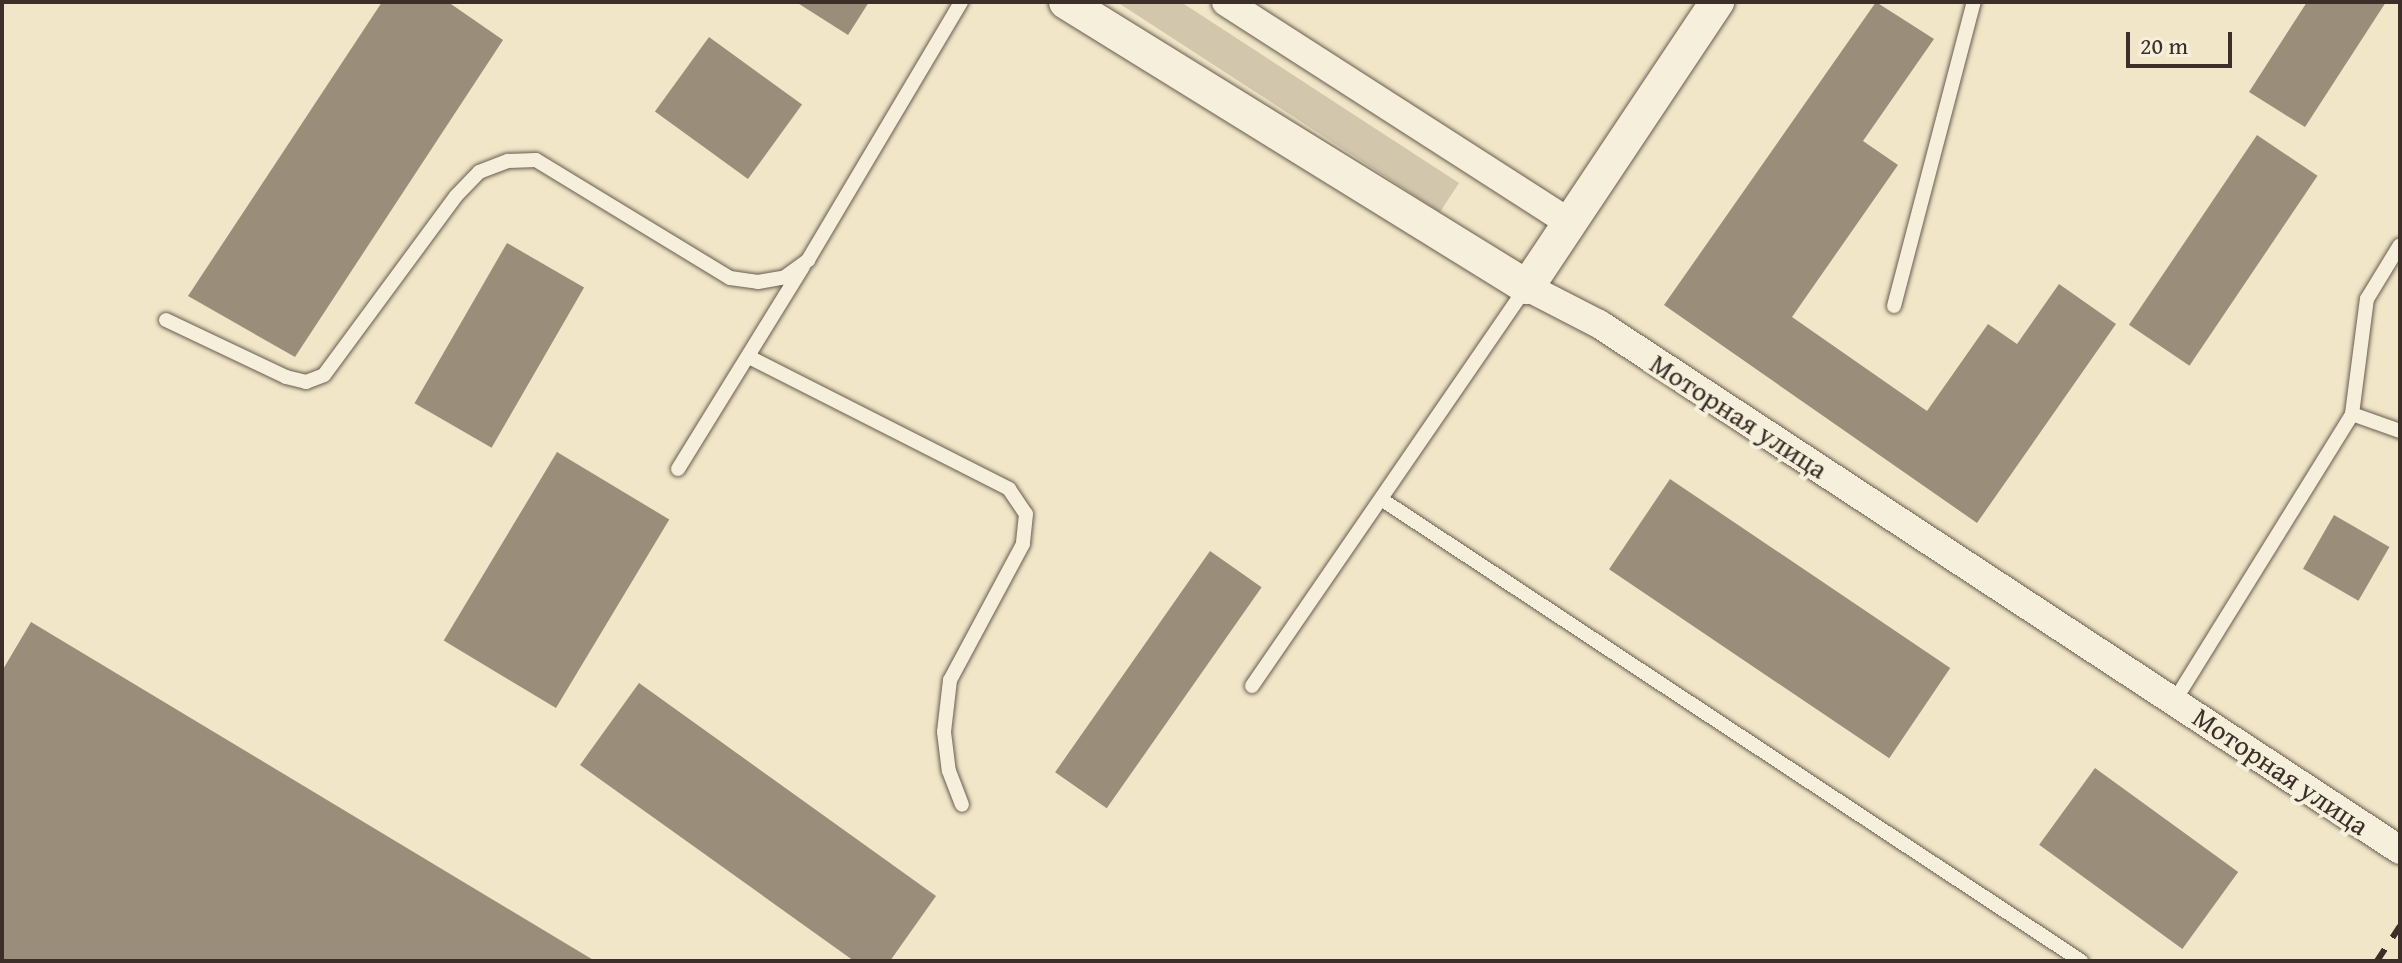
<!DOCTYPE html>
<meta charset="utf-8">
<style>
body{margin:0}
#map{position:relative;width:2402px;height:963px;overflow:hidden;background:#f1e6c7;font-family:"Gentium Book Plus",serif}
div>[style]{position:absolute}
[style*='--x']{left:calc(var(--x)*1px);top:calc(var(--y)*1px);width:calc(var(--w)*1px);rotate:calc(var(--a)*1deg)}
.green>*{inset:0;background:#d2c7ac}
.building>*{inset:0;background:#9a8e7b;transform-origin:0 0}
.roads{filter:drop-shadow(0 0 2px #695c50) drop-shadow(0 0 2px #695c50)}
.service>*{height:14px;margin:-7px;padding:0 7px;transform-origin:7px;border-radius:7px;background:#f6efdb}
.minor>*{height:28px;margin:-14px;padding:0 14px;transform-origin:14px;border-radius:14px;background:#f6efdb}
.tertiary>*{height:34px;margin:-17px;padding:0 17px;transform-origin:17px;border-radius:17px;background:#f6efdb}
.rail>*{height:6px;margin-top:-3px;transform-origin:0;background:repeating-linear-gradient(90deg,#3c2e29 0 14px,transparent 0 28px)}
span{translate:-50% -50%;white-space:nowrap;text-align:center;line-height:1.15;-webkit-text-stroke:8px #f6efdb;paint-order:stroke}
.street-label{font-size:28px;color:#3c2e29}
.frame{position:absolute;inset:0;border:4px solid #3c2e29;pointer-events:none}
.scale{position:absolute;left:2126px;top:32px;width:106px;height:36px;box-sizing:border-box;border:4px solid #3c2e29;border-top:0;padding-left:10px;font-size:24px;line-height:28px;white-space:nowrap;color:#3c2e29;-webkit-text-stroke:6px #f6efdb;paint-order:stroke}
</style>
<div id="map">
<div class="green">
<div style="clip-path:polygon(1117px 2px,1181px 2px,1459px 183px,1440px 212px)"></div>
</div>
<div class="building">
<div style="clip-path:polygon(382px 2px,448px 2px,503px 40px,295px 357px,188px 296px)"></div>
<div style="clip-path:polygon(796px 2px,869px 2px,848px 35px)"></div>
<div style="clip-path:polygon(1876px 2px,1934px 39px,1863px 141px,1898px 165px,1792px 317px,1927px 411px,1988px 324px,2017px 344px,2059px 284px,2116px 324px,1977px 523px,1664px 305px)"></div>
<div style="clip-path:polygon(2307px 2px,2386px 2px,2305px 127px,2249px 92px)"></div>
<div style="left:709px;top:37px;width:115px;height:92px;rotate:36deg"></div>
<div style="left:2257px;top:135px;width:73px;height:229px;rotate:34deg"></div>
<div style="left:507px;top:243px;width:89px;height:185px;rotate:30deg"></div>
<div style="left:557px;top:452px;width:131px;height:220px;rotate:31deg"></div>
<div style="left:1670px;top:479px;width:338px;height:109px;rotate:34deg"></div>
<div style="left:2334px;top:515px;width:64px;height:62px;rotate:30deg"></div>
<div style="left:1210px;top:551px;width:63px;height:270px;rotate:35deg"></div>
<div style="clip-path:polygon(31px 622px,595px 961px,2px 961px,2px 671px)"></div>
<div style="clip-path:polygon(639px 683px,936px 896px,890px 961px,854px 961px,580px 765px)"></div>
<div style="left:2095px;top:768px;width:177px;height:95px;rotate:36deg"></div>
</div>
<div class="roads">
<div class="service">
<div style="--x:1894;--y:306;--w:314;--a:-75.3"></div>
<div style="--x:166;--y:320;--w:133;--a:25.4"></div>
<div style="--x:286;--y:377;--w:21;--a:14"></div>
<div style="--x:306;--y:382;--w:19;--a:-21"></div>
<div style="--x:324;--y:375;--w:222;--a:-53.6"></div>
<div style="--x:456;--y:196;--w:33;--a:-46"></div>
<div style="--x:479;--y:172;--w:31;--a:-21"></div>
<div style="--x:508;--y:161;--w:28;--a:-2"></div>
<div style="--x:536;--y:160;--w:227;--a:31.3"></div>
<div style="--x:730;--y:278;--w:28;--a:8"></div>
<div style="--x:758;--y:282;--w:27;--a:-10"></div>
<div style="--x:785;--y:277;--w:29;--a:-36"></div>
<div style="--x:808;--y:260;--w:300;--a:-59.3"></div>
<div style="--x:749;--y:357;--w:292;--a:26.9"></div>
<div style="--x:1009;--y:489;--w:30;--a:56"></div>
<div style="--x:1026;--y:514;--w:30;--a:96"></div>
<div style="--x:1023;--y:544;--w:154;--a:118.2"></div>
<div style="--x:950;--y:680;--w:52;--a:96.6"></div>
<div style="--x:944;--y:732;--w:39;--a:83"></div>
<div style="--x:949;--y:771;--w:36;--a:69"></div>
<div style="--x:2352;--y:414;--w:51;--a:19.5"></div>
<div style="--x:678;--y:469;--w:238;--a:-58.3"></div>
<div style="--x:1381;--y:499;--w:839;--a:33.42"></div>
<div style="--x:1252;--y:686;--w:483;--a:-55.5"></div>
<div style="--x:2175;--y:700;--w:336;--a:-58.2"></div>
<div style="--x:2352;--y:414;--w:116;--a:-82.6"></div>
<div style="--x:2367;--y:299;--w:63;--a:-58.6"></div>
</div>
<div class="minor">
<div style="--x:1226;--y:2;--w:407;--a:32.7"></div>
<div style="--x:1527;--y:287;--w:81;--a:27.2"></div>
<div style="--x:1599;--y:324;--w:958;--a:33.29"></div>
</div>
<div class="tertiary">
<div style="--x:1066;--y:2;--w:542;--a:31.73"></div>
<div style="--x:1527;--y:287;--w:343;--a:-56.3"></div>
</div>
</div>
<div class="rail">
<div style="--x:2377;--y:961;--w:42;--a:-56.7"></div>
</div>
<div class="street-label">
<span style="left:1739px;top:416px;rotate:33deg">Моторная улица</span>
<span style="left:2281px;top:771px;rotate:34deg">Моторная улица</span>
</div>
<div class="frame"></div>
<div class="scale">20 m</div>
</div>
